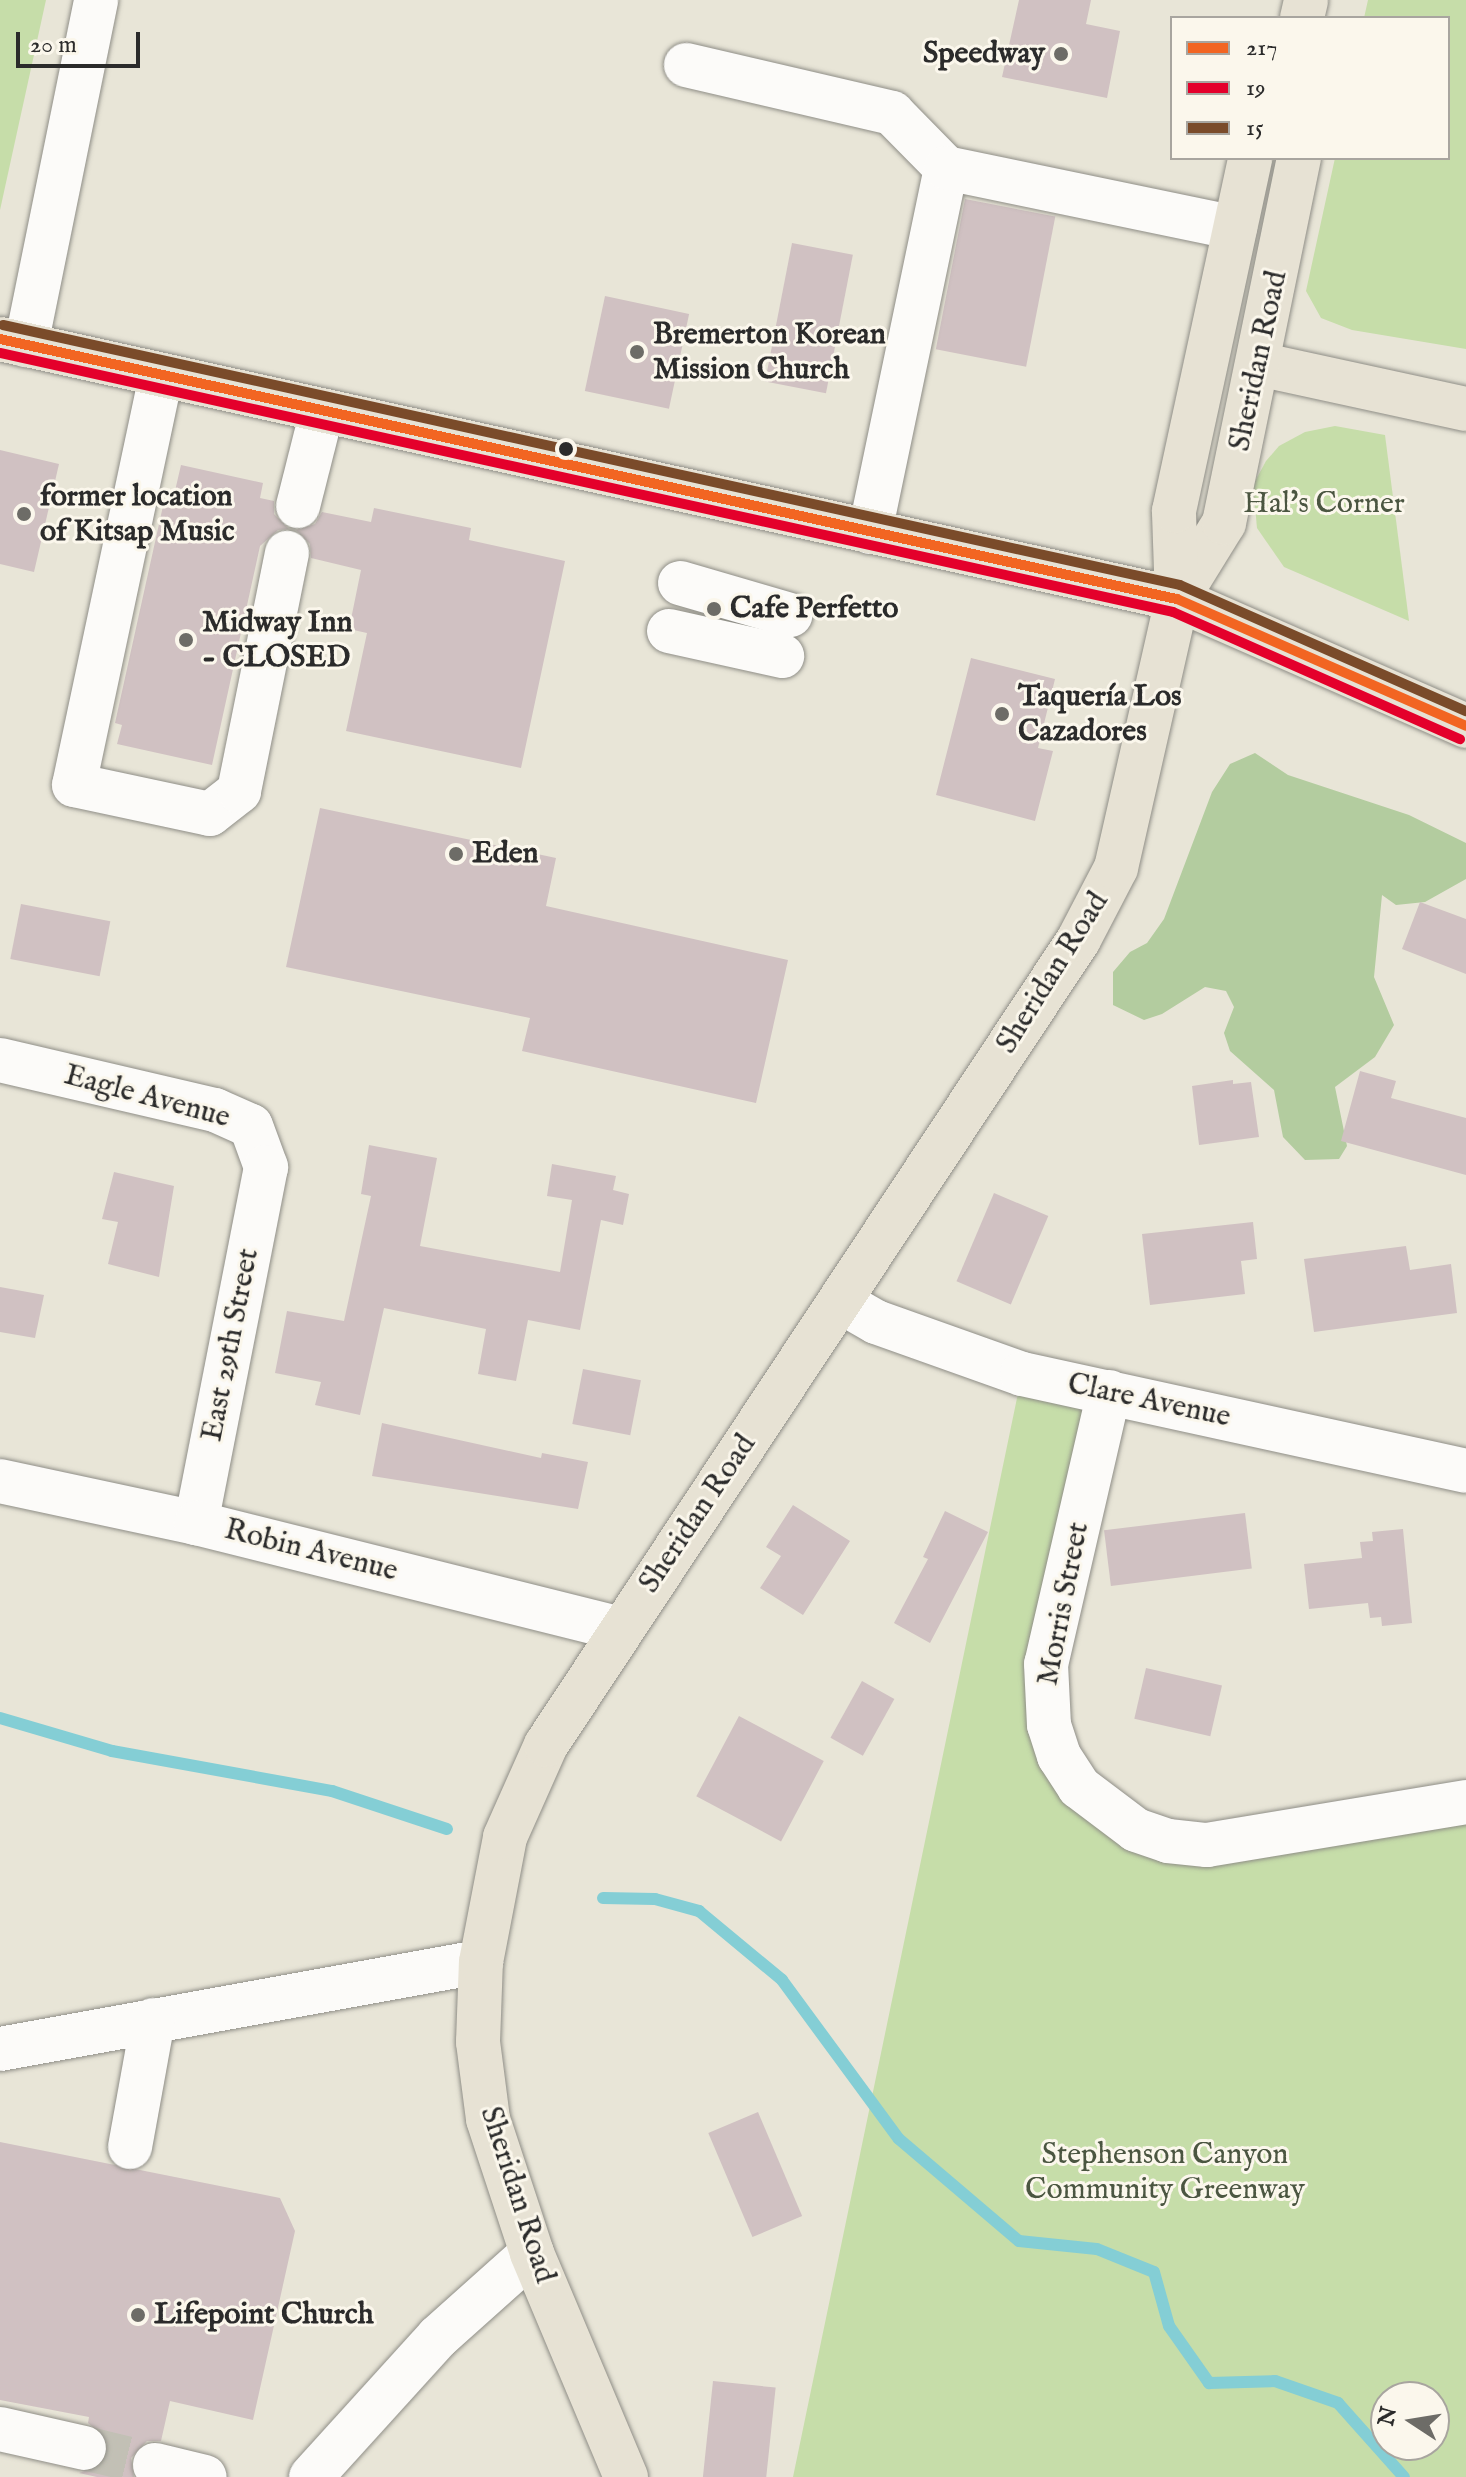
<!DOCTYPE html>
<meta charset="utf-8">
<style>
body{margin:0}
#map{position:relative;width:1466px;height:2477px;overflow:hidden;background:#e8e5d7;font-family:"IM FELL English",serif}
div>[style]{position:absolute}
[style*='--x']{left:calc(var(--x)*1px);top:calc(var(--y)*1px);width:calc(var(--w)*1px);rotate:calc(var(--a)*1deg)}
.green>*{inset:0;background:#c6dda9}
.forest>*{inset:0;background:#b3cc9f}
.stream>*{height:12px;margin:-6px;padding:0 6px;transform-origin:6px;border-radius:6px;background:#84ced5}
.building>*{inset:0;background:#d0c1c2;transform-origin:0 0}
.minor-tunnel>*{height:44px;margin-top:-22px;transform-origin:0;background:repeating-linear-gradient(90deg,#c2c0b5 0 44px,transparent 0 66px)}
.roads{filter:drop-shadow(0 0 2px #8f8e87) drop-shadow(0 0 2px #8f8e87)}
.minor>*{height:44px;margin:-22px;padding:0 22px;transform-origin:22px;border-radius:22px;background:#fcfbf9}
.major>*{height:44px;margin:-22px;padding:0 22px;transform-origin:22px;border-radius:22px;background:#e7e2d4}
.bus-1>*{height:10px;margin:-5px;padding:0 5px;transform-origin:5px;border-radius:5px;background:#f26522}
.bus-2>*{height:10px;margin:-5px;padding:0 5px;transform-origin:5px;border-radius:5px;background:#e4002b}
.bus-3>*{height:10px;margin:-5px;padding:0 5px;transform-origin:5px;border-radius:5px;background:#7a4b2a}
.dots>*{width:22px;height:22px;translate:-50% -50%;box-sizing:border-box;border:4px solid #fbf7ec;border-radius:50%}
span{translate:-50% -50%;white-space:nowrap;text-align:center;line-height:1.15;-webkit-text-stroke:6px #fbf7ec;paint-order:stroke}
.poi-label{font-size:30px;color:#2b2b2b;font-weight:700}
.right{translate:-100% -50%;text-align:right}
.left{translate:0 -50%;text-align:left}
.street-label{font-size:30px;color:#2b2b2b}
.park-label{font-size:30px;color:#4b5641}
.legend{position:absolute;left:1170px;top:16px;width:280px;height:144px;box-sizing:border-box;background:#fbf7ec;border:2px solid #a8a59f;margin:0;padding:10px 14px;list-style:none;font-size:24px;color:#2b2b2b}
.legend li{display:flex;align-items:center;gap:16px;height:40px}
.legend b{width:40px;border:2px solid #a8a59f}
.north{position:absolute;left:1370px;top:2381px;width:80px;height:80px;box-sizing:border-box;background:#fbf7ec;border:2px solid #a8a59f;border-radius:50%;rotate:282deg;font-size:22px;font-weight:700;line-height:32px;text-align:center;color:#2b2b2b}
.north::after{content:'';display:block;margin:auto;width:28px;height:36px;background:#6d6c67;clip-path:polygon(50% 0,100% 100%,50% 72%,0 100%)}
.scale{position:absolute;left:16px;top:32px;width:124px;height:36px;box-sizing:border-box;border:4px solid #2b2b2b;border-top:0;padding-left:10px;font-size:24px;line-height:28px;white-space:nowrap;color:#2b2b2b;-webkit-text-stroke:6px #fbf7ec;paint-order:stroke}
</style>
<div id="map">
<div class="green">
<div style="clip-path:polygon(0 0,46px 0,0 210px)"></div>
<div style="clip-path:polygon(1368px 0,1466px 0,1466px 349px,1352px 330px,1321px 318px,1306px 291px,1335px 158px,1448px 158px,1448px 18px,1364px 18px)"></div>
<div style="clip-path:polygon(1335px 426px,1385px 435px,1409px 621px,1284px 567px,1257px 528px,1253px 485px,1266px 461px,1279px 446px,1305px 432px)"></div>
<div style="clip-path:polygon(evenodd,1022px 1374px,1109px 1392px,1049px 1725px,1136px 1830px,1466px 1802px,1466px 2477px,793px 2477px,1022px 1374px,1386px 2397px,1434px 2397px,1434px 2445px,1386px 2445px,1386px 2397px)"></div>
</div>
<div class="forest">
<div style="clip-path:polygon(1255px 753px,1288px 775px,1409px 815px,1466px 843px,1466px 879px,1425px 902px,1396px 905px,1382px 895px,1374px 977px,1394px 1025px,1375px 1057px,1335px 1087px,1347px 1146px,1339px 1159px,1305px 1160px,1283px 1137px,1274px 1090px,1230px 1051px,1224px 1033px,1234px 1007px,1226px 991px,1205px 987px,1162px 1014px,1144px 1020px,1113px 1005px,1113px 972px,1130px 952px,1147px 943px,1164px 919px,1212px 792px,1230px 764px)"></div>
</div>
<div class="stream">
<div style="--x:0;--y:1718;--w:117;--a:16.4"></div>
<div style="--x:112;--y:1751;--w:224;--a:10.3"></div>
<div style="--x:332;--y:1791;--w:121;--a:18.3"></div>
<div style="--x:603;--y:1898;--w:52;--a:1.1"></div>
<div style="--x:655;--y:1899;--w:46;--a:15.3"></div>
<div style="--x:699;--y:1911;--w:108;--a:39.7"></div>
<div style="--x:782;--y:1980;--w:197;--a:53.7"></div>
<div style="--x:899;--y:2139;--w:157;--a:40.4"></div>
<div style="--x:1019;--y:2241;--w:78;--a:5.9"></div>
<div style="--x:1097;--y:2249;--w:61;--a:22"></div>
<div style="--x:1154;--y:2272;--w:56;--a:74.5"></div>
<div style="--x:1169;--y:2326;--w:70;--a:54.9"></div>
<div style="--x:1209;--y:2383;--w:66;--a:-1.7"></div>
<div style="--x:1275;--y:2381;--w:67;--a:19.2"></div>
<div style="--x:1338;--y:2403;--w:99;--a:48.3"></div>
</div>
<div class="building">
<div style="clip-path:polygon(1019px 0,1091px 0,1086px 24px,1120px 31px,1107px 98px,1002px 77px)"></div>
<div style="left:965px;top:199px;width:92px;height:153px;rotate:11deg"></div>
<div style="left:792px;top:243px;width:62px;height:141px;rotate:11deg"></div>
<div style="left:605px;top:296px;width:86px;height:97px;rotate:12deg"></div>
<div style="clip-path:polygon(0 450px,59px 464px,34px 572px,0 564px)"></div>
<div style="clip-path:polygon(181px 465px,263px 483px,260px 498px,274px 501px,274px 514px,289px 529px,278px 530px,260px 546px,212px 765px,117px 744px,122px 725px,115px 723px,163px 506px,171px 508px)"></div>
<div style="clip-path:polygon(374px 508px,471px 528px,469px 540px,565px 561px,521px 768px,346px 731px,367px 633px,349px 629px,361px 570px,311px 558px,310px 544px,296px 530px,315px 524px,322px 512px,371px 522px)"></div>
<div style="clip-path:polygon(971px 658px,1055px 679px,1038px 748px,1053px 751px,1035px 821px,936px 795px)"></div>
<div style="clip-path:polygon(320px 808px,556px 858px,546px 906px,788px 960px,756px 1103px,522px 1051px,530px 1018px,286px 967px)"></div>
<div style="clip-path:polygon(1420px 902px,1466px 919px,1466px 974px,1402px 949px)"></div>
<div style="left:21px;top:904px;width:91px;height:56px;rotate:11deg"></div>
<div style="clip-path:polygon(1360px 1071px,1396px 1081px,1391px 1098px,1466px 1118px,1466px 1175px,1341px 1141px)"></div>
<div style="clip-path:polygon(1233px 1080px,1233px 1084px,1251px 1082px,1259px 1137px,1199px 1145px,1192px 1086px)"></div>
<div style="clip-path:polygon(369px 1145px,437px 1158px,420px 1246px,560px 1272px,572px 1200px,547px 1196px,552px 1164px,616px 1176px,613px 1190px,629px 1194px,623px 1225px,601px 1220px,580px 1330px,528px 1320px,516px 1381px,478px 1374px,486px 1329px,384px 1308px,360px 1415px,315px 1405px,321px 1382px,275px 1373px,287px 1311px,344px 1321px,371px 1196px,361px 1194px)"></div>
<div style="clip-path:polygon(114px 1172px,174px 1186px,159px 1277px,108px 1264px,118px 1222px,102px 1219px)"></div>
<div style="left:994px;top:1193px;width:59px;height:96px;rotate:23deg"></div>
<div style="clip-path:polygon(1253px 1222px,1257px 1259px,1241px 1261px,1245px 1294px,1150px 1305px,1142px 1234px)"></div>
<div style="clip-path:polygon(1406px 1246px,1410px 1270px,1451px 1264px,1457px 1313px,1314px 1332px,1304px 1259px)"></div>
<div style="clip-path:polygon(0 1287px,44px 1295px,35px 1338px,0 1332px)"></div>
<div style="left:583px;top:1369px;width:59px;height:56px;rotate:11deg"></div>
<div style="clip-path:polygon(382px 1423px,541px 1458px,542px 1453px,588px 1462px,578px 1509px,372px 1476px)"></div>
<div style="clip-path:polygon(793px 1505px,850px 1541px,803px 1615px,760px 1588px,781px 1556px,766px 1547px)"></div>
<div style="clip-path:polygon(945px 1511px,988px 1532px,930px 1643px,894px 1623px,928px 1559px,923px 1557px)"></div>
<div style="left:1245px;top:1513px;width:56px;height:142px;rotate:83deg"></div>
<div style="clip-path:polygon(1403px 1529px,1412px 1623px,1382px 1626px,1381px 1617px,1370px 1618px,1368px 1603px,1309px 1609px,1304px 1564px,1362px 1558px,1360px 1542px,1373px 1541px,1372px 1532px)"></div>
<div style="left:1146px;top:1668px;width:78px;height:52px;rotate:13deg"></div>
<div style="left:862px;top:1681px;width:37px;height:65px;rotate:29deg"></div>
<div style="left:739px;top:1716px;width:96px;height:91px;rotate:28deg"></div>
<div style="left:758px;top:2112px;width:113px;height:54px;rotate:67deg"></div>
<div style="clip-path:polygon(0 2142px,280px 2198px,295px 2231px,253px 2420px,170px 2401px,161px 2441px,147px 2441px,131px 2458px,134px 2477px,97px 2477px,79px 2473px,102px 2465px,108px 2453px,108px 2440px,88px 2423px,89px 2417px,0 2400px)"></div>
<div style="left:713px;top:2381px;width:63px;height:97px;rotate:6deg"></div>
</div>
<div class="minor-tunnel">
<div style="--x:84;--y:2448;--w:73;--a:13.5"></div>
</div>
<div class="roads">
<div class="minor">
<div style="--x:686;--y:65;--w:212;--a:13.1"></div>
<div style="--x:892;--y:113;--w:77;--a:45.5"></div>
<div style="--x:26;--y:345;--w:352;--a:-78.5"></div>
<div style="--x:161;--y:376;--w:418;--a:102"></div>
<div style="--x:74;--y:785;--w:139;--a:12"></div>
<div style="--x:210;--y:814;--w:37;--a:-38"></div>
<div style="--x:239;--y:791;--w:243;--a:-78.6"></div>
<div style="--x:298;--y:506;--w:98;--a:-75.8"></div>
<div style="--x:870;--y:532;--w:372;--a:-78.2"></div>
<div style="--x:946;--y:168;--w:295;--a:11.7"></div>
<div style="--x:680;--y:583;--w:115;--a:16.2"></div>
<div style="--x:669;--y:631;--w:116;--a:12.5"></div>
<div style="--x:0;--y:1060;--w:221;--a:13.1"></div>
<div style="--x:215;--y:1110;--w:39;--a:24"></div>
<div style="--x:251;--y:1126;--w:44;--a:69.9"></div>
<div style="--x:266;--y:1167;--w:363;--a:101.1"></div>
<div style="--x:841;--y:1302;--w:40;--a:29.7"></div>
<div style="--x:876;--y:1322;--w:155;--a:19.6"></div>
<div style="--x:1022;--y:1374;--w:454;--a:12.3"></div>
<div style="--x:1109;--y:1392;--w:279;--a:103"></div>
<div style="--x:1046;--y:1664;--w:61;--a:87.2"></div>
<div style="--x:1049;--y:1725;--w:33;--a:72"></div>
<div style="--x:1059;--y:1756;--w:37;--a:57"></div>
<div style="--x:1079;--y:1787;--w:71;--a:37"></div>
<div style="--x:1136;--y:1830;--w:34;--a:19"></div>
<div style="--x:1168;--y:1841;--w:39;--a:6"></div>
<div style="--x:1207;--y:1845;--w:263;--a:-9.4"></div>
<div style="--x:0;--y:1481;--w:200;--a:12.1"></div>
<div style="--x:196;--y:1523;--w:437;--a:14"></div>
<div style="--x:0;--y:2049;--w:489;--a:-10.3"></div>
<div style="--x:130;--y:2147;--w:129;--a:-79.7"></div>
<div style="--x:0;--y:2429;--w:86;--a:12.7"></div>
<div style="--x:155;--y:2465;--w:51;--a:13.5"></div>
<div style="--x:311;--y:2477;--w:189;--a:-47.8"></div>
<div style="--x:438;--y:2337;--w:126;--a:-41.8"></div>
</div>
<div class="major">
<div style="--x:1302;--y:18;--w:18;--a:-77"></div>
<div style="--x:0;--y:339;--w:1205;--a:12.46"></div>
<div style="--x:1177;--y:599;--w:316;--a:23.7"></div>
<div style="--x:1258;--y:364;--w:213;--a:12.2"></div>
<div style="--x:1177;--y:599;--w:89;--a:-58.3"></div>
<div style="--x:1224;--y:523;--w:373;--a:-78.4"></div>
<div style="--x:626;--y:2477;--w:243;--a:-112.8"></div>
<div style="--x:532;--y:2253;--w:141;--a:-108.2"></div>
<div style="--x:488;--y:2119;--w:78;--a:-97.4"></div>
<div style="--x:478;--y:2042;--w:80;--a:-87.9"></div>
<div style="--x:481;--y:1962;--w:127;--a:-79.1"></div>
<div style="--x:505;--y:1837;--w:101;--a:-66"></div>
<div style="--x:546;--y:1745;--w:966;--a:-56.52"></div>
<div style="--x:1079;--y:939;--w:80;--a:-62.5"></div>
<div style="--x:1116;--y:868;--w:276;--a:-77.2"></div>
<div style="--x:1177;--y:599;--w:88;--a:-92"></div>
<div style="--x:1174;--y:511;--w:361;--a:-77.8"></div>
</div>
</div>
<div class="bus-1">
<div style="--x:0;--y:339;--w:1205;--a:12.46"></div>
<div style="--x:1177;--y:599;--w:316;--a:23.7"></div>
</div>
<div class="bus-2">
<div style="--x:0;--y:353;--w:1201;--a:12.45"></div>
<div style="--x:1173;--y:612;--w:314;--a:23.9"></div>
</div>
<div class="bus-3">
<div style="--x:3;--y:325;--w:1205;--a:12.46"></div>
<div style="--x:1180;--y:585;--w:313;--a:23.8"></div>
</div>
<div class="dots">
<div style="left:1061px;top:54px;background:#6d6c67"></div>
<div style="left:637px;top:352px;background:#6d6c67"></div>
<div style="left:566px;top:449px;background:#2b2b2b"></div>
<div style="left:24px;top:514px;background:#6d6c67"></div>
<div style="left:714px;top:609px;background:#6d6c67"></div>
<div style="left:186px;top:640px;background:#6d6c67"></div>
<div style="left:1002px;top:714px;background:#6d6c67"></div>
<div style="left:456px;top:854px;background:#6d6c67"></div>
<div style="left:138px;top:2315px;background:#6d6c67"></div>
</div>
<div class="poi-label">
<span class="right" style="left:1045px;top:54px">Speedway</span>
<span class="left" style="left:653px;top:352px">Bremerton Korean<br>Mission Church</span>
<span class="left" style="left:40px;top:514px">former location<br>of Kitsap Music</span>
<span class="left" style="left:730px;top:609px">Cafe Perfetto</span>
<span class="left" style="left:202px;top:640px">Midway Inn<br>- CLOSED</span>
<span class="left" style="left:1018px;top:714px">Taquería Los<br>Cazadores</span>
<span class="left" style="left:472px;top:854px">Eden</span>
<span class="left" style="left:154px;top:2315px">Lifepoint Church</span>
</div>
<div class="street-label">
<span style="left:1259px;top:361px;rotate:-78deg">Sheridan Road</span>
<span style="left:1053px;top:973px;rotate:-58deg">Sheridan Road</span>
<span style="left:147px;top:1097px;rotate:15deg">Eagle Avenue</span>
<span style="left:231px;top:1345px;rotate:-79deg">East 29th Street</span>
<span style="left:1149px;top:1401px;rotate:12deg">Clare Avenue</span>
<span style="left:698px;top:1514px;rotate:-56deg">Sheridan Road</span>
<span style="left:311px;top:1551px;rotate:14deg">Robin Avenue</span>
<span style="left:1064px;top:1604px;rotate:-79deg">Morris Street</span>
<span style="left:517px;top:2195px;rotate:72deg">Sheridan Road</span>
</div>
<div class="park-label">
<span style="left:1324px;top:504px">Hal's Corner</span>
<span style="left:1165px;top:2172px">Stephenson Canyon<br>Community Greenway</span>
</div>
<ul class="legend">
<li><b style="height:10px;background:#f26522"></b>217</li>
<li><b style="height:10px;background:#e4002b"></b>19</li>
<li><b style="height:10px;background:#7a4b2a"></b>15</li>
</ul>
<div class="north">N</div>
<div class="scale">20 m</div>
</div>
